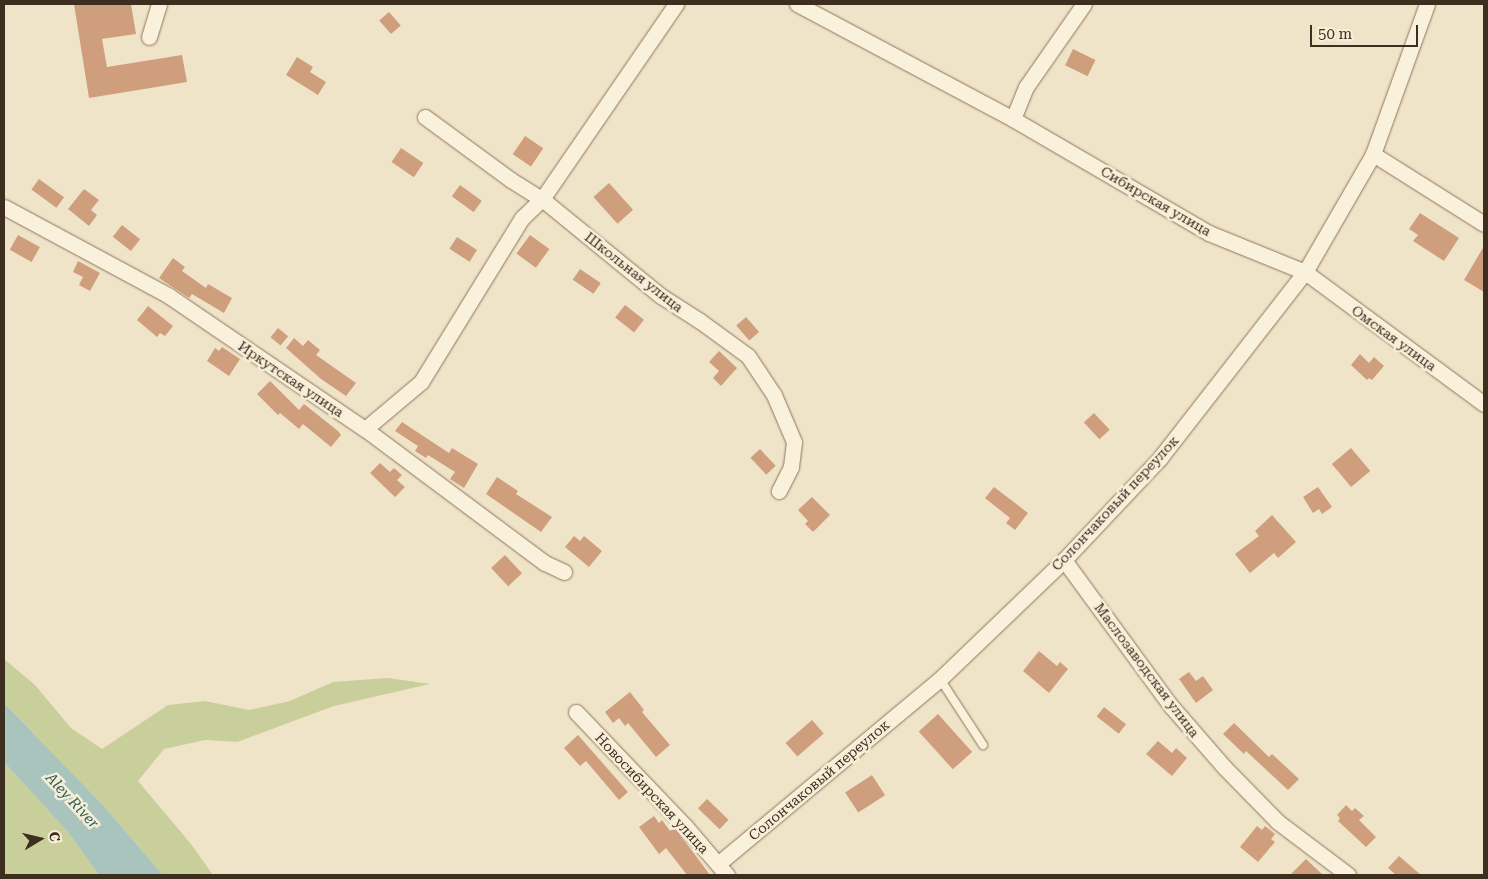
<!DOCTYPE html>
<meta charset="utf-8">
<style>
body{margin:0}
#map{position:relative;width:1488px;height:879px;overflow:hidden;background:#f0e4c8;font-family:"Roboto Serif",serif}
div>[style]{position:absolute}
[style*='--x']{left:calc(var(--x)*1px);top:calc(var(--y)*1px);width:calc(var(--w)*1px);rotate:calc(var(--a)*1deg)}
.green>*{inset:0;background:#c9cf9b}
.water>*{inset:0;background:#a9c4bc}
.building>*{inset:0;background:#cf9f7d;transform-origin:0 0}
.roads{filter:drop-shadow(0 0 1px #8d765c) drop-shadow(0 0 1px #8d765c)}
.lane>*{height:8px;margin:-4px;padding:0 4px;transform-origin:4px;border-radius:4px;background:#faf1dc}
.street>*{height:15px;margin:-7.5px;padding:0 7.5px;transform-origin:7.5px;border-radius:7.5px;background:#faf1dc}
span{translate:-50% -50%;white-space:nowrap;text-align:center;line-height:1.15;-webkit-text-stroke:5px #f7eed8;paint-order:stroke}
.street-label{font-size:14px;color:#3d2e20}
.water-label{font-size:15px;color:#2f5d5a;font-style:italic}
.frame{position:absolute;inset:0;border:5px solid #3d2e20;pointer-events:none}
.north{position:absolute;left:15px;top:814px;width:50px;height:50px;-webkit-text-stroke:4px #f7eed8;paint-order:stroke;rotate:81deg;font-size:14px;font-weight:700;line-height:20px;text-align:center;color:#3d2e20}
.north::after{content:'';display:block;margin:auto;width:18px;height:22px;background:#3d2e20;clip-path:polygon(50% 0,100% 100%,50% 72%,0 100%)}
.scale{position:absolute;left:1310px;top:25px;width:108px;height:22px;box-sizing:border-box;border:2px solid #3d2e20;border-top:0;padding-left:6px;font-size:15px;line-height:18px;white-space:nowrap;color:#3d2e20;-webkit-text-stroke:4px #f7eed8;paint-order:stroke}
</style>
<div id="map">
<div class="green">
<div style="clip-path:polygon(4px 659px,35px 685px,71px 728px,102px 749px,168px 705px,205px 701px,249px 710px,290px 701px,333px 682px,388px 678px,430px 684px,334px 706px,237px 742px,205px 740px,164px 749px,138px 781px,191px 844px,213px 875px,163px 875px,103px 805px,4px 703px)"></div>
<div style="clip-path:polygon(4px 762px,67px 831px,99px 875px,4px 875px)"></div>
</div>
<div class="water">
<div style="clip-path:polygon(4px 703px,103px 805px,163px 875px,99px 875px,67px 831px,4px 762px)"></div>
</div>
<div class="building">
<div style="clip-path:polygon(74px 4px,131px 4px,136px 34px,102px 39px,107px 67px,182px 55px,187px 82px,89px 98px)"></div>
<div style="left:389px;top:12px;width:18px;height:13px;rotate:49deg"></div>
<div style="left:1073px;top:49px;width:25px;height:18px;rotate:26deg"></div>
<div style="clip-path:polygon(297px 57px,313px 67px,310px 72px,326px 82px,318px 95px,286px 75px)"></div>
<div style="left:525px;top:136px;width:22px;height:22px;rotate:34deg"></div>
<div style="left:401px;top:148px;width:27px;height:17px;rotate:34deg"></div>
<div style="left:39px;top:179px;width:31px;height:13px;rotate:36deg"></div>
<div style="left:609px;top:183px;width:36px;height:21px;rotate:48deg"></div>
<div style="left:460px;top:185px;width:27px;height:14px;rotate:36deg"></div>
<div style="clip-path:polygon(84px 189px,99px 200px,91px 210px,97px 215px,89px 226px,68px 209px)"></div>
<div style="clip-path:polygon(1420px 213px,1459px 238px,1444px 261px,1413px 241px,1418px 235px,1409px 229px)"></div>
<div style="left:122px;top:225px;width:23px;height:15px;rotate:38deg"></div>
<div style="left:18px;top:235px;width:25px;height:17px;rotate:29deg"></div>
<div style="left:530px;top:235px;width:24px;height:23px;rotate:36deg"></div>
<div style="left:457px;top:237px;width:24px;height:14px;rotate:33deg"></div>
<div style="clip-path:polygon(1484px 246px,1484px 292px,1464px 280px)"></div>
<div style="clip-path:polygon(173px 258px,185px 267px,182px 271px,206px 288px,208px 284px,232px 298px,224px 313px,192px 294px,189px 298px,159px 278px)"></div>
<div style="clip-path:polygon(78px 261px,100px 273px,90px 291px,79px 285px,83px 277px,73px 272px)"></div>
<div style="left:580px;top:269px;width:25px;height:13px;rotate:34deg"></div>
<div style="left:625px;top:305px;width:24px;height:16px;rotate:38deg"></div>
<div style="clip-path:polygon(148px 306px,173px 326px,165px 336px,160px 333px,157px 337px,137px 320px)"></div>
<div style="left:746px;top:317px;width:20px;height:13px;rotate:49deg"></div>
<div style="left:278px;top:328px;width:13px;height:12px;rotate:39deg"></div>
<div style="clip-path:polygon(294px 338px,303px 346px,308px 340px,320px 350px,316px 355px,356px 383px,346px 396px,321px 379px,286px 348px)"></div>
<div style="clip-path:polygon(222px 347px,240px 359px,229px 376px,207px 361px,215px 348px,219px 351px)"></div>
<div style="clip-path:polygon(719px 351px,737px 368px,721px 386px,713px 378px,719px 371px,709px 362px)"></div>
<div style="clip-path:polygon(1360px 354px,1369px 363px,1374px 357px,1384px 366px,1372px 380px,1369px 378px,1367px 380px,1351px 365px)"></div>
<div style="clip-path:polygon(270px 381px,299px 410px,304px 404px,338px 431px,341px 435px,331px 447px,303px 424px,299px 429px,280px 413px,278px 415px,257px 394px)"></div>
<div style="left:1094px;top:413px;width:23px;height:14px;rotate:47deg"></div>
<div style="clip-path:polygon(402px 422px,449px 453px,452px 448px,478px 464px,464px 488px,450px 479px,455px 472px,428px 455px,426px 458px,415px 451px,418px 446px,395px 431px)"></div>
<div style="left:1351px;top:448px;width:30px;height:25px;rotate:50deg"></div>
<div style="left:760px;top:449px;width:23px;height:13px;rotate:47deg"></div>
<div style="clip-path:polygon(380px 463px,390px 472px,394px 468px,402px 475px,397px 480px,405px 487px,395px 497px,370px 473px)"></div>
<div style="clip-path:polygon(497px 477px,518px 491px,516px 494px,552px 517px,541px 532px,486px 494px)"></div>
<div style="clip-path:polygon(994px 487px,1028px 513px,1015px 530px,1006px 523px,1010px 518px,985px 498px)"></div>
<div style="clip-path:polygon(1318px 487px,1332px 507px,1322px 514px,1319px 509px,1313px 513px,1303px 497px)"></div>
<div style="clip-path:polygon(812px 497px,830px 515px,813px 532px,805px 524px,808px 521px,798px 510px)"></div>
<div style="clip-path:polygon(1272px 515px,1296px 542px,1278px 558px,1274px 553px,1250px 573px,1235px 554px,1259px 536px,1255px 531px)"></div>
<div style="clip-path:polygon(574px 536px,580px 541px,584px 536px,602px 551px,589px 567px,565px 547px)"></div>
<div style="left:505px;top:555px;width:25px;height:19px;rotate:47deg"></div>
<div style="clip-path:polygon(1039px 651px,1057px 666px,1060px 662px,1068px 669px,1049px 693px,1023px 671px)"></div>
<div style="clip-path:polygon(1189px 672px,1196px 681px,1203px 676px,1213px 690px,1196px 703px,1179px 679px)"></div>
<div style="clip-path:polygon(630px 692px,644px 710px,642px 712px,670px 745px,656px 757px,628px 723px,625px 726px,619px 718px,613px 723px,605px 712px)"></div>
<div style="left:1104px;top:707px;width:28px;height:12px;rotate:38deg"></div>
<div style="left:938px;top:714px;width:51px;height:26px;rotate:48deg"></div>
<div style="left:812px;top:720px;width:18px;height:35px;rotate:49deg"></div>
<div style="clip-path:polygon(1234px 723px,1269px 757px,1272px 754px,1299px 779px,1288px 790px,1246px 751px,1244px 754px,1223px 734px)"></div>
<div style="clip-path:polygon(578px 735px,628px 792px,619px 800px,586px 761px,580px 766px,564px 748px)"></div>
<div style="clip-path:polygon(1158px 741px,1172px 753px,1176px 748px,1187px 758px,1172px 776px,1146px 754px)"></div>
<div style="left:872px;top:775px;width:24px;height:32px;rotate:57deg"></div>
<div style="left:707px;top:799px;width:30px;height:13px;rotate:44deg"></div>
<div style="clip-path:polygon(1346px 805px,1352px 811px,1355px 808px,1364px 816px,1359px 820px,1376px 837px,1366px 847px,1338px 821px,1340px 818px,1337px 815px)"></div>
<div style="clip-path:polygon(654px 816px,659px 823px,662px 820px,670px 831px,674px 828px,678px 832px,710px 875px,687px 875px,666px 848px,659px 854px,639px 827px)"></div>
<div style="clip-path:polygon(1257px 826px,1262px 830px,1265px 826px,1275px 834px,1271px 839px,1275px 842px,1258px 862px,1240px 847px)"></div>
<div style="clip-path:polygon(1399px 856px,1421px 875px,1396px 875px,1388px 868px)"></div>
<div style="clip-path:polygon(1306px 859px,1323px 875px,1290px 875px)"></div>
</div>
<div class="roads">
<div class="lane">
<div style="--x:940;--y:679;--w:79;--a:56.9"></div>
</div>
<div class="street">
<div style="--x:797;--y:4;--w:245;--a:28"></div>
<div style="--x:1013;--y:119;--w:227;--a:30.2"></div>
<div style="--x:1209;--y:233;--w:104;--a:22.1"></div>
<div style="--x:1305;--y:272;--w:222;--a:36.4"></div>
<div style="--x:149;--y:37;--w:34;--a:-73"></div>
<div style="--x:425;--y:117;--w:107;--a:36.2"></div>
<div style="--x:511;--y:180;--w:36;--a:32"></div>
<div style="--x:542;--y:199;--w:154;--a:39.2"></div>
<div style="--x:661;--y:296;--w:46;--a:32.7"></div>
<div style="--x:700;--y:321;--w:59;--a:36.1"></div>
<div style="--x:748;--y:356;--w:47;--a:56.3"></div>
<div style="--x:774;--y:395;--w:51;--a:66.9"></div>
<div style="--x:794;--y:442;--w:25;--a:97"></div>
<div style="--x:791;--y:467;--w:27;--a:117"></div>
<div style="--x:1013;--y:119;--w:35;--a:-68"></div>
<div style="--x:1026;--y:87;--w:101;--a:-55.1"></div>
<div style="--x:1373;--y:154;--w:131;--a:32.2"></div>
<div style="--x:4;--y:207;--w:187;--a:28.3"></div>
<div style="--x:169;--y:296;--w:237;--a:34.2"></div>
<div style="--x:365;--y:429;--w:224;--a:36.7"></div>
<div style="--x:545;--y:563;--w:21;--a:25"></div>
<div style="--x:365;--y:429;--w:73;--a:-40"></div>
<div style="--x:421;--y:382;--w:193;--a:-58.4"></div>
<div style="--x:522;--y:218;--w:28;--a:-44"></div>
<div style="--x:542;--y:199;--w:237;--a:-55.5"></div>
<div style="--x:1064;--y:560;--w:181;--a:53.8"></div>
<div style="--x:1171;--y:706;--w:81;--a:49"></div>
<div style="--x:1224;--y:767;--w:77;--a:45.5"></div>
<div style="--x:1278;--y:822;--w:88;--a:37.1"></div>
<div style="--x:576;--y:712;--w:158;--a:46.3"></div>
<div style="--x:685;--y:826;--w:65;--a:49.4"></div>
<div style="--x:719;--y:863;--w:288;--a:-39.8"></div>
<div style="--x:940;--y:679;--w:172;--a:-43.8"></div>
<div style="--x:1064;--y:560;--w:140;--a:-46.7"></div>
<div style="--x:1160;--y:458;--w:236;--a:-52.1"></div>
<div style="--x:1305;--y:272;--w:136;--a:-60"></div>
<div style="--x:1373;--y:154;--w:159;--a:-70.2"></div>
</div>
</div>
<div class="street-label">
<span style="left:1156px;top:201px;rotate:30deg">Сибирская улица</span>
<span style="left:634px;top:272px;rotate:38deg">Школьная улица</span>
<span style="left:1394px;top:338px;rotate:36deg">Омская улица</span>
<span style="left:291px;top:379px;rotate:34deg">Иркутская улица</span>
<span style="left:1115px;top:503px;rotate:-47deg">Солончаковый переулок</span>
<span style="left:1147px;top:670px;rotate:53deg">Маслозаводская улица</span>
<span style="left:819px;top:780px;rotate:-40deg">Солончаковый переулок</span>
<span style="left:652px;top:793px;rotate:47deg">Новосибирская улица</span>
</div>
<div class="water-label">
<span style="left:72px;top:801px;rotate:47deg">Aley River</span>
</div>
<div class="frame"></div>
<div class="north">С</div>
<div class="scale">50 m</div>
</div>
